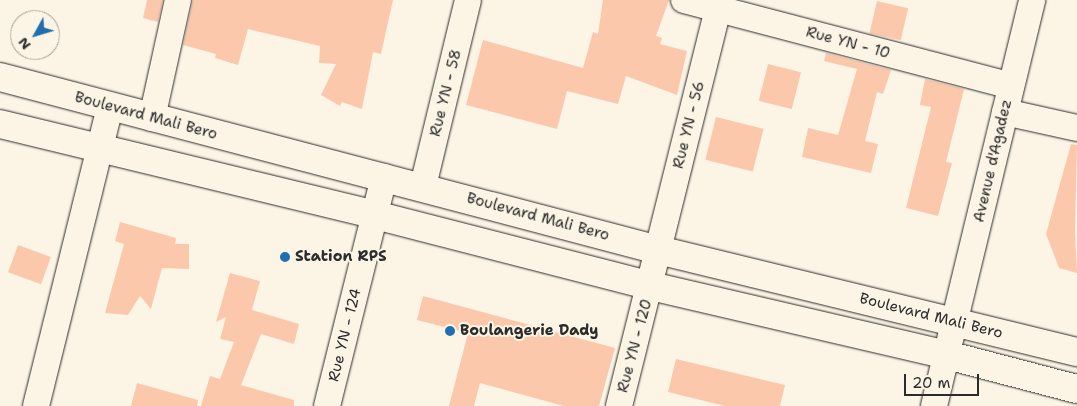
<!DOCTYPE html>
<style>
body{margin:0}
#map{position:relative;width:1077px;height:406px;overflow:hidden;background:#fcf5e5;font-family:"Shantell Sans",sans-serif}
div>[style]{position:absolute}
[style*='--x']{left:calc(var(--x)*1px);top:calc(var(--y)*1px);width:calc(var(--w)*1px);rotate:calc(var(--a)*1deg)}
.building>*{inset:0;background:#fcc8ac;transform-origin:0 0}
.roads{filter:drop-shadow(0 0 1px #2b2b2b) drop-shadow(0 0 1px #2b2b2b)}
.minor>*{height:26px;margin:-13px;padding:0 13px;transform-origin:13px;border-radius:13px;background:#fcf5e5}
.primary>*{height:28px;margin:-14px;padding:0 14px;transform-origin:14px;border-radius:14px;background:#fcf5e5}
.dots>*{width:14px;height:14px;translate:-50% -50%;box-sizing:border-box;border:2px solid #fcf5e5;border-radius:50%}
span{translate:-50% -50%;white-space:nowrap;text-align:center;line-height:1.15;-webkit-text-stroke:4px #fcf5e5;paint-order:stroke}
.street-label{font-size:15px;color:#2b2b2b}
.poi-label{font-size:15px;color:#2b2b2b;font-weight:700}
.left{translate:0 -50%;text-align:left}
.north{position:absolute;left:10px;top:10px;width:50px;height:50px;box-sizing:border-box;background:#fcf5e5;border:1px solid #a8a49b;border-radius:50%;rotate:231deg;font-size:14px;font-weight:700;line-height:20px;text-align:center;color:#2b2b2b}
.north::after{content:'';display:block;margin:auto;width:18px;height:22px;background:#1f6fb2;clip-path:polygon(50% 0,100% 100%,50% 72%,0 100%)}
.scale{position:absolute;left:904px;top:374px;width:75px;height:22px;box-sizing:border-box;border:2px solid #2b2b2b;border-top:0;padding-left:6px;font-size:15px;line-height:18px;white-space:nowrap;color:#2b2b2b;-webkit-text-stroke:4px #fcf5e5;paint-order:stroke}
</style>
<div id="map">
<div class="building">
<div style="clip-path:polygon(147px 0,163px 0,158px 22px,143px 18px)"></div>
<div style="clip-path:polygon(193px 0,393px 0,381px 54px,373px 52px,362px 109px,342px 102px,340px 106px,321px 95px,336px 64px,319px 63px,320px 46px,248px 29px,238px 65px,215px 58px,216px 54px,183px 45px)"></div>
<div style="clip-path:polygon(603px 0,669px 0,656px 36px,662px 38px,660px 44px,687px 51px,677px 95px,626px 76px,618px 104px,567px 91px,557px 129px,466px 105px,483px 40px,583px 68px,593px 32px,598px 34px)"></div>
<div style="left:877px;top:1px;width:32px;height:33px;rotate:13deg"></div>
<div style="clip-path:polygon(826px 53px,891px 70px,883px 94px,877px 92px,865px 141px,878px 144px,871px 173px,802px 157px,808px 128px,838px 135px,857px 69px,824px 61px)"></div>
<div style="left:768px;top:64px;width:34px;height:38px;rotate:14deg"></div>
<div style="clip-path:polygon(925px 79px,964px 89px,946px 162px,952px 163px,938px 216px,906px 208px,931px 107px,920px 105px)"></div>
<div style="left:716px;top:117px;width:49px;height:44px;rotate:14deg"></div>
<div style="clip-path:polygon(1071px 144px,1077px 145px,1075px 232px,1077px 273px,1059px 268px,1046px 234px)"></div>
<div style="clip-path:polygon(120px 222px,176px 238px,175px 244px,189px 244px,189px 269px,162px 268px,151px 309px,140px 296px,128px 315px,105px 313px,124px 244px,115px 241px)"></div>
<div style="left:18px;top:245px;width:35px;height:29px;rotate:20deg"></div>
<div style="clip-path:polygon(230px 273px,260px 281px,252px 310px,299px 324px,294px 344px,261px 334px,241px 385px,294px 400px,294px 406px,201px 406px,210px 376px,220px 379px,234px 342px,220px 339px,226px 317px,216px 322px)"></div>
<div style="clip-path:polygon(423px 296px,615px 348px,599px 406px,564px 406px,480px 383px,474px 406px,449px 406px,468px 333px,417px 320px)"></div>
<div style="clip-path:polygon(676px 359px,785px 385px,780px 406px,725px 406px,668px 392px)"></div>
<div style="clip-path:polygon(137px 383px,198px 400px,197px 406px,131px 406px)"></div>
</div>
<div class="roads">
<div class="minor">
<div style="--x:684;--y:0;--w:338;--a:14.7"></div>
<div style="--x:1005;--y:112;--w:74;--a:12.5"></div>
<div style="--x:152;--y:118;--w:121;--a:-77.6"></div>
<div style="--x:423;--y:186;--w:191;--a:-76.4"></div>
<div style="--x:36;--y:406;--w:308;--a:-76.1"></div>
<div style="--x:327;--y:406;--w:236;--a:-76"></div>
<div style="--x:619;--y:406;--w:410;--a:-76"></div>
<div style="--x:718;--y:8;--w:8;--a:-90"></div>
<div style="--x:934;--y:406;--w:418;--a:-76.4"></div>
</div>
<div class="primary">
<div style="--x:0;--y:77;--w:680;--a:14.73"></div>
<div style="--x:658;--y:250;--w:431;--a:13.7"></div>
<div style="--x:0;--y:124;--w:386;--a:13.6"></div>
<div style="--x:375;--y:215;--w:285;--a:14.4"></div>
<div style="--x:651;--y:286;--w:304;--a:13.1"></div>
<div style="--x:947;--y:355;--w:134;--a:14.7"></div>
</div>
</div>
<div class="dots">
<div style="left:285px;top:257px;background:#1f6fb2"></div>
<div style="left:450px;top:331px;background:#1f6fb2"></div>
</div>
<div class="street-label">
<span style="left:848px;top:43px;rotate:15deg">Rue YN - 10</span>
<span style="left:446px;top:93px;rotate:-76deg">Rue YN - 58</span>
<span style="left:146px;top:116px;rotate:15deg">Boulevard Mali Bero</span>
<span style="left:689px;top:125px;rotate:-76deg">Rue YN - 56</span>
<span style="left:993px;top:161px;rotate:-77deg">Avenue d'Agadez</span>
<span style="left:538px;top:217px;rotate:15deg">Boulevard Mali Bero</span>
<span style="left:931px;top:316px;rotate:14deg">Boulevard Mali Bero</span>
<span style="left:345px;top:335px;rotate:-76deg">Rue YN - 124</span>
<span style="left:635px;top:346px;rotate:-75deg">Rue YN - 120</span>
</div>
<div class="poi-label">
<span class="left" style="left:295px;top:257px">Station RPS</span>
<span class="left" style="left:460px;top:331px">Boulangerie Dady</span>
</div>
<div class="north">N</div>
<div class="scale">20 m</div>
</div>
